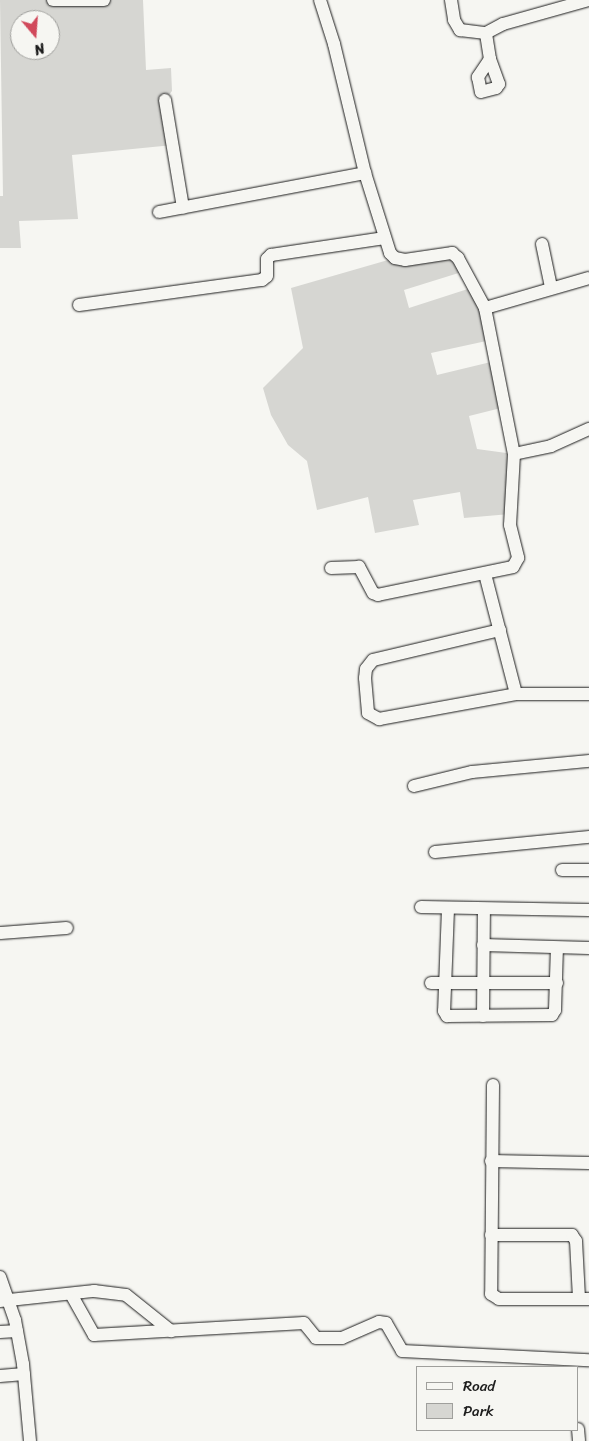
<!DOCTYPE html>
<style>
body{margin:0}
#map{position:relative;width:589px;height:1441px;overflow:hidden;background:#f6f6f2;font-family:Sriracha,sans-serif}
div>[style]{position:absolute}
[style*='--x']{left:calc(var(--x)*1px);top:calc(var(--y)*1px);width:calc(var(--w)*1px);rotate:calc(var(--a)*1deg)}
.green>*{inset:0;background:#d6d6d2}
.roads{filter:drop-shadow(0 0 1px #1c1c1c) drop-shadow(0 0 1px #1c1c1c)}
.street>*{height:12px;margin:-6px;padding:0 6px;transform-origin:6px;border-radius:6px;background:#f6f6f2}
span{translate:-50% -50%;white-space:nowrap;text-align:center;line-height:1.15;-webkit-text-stroke:4px #f6f6f2;paint-order:stroke}
.legend{position:absolute;left:416px;top:1366px;width:162px;height:65px;box-sizing:border-box;background:#f6f6f2;border:1px solid #9f9f9c;margin:0;padding:6px 9px;list-style:none;font-size:15px;color:#1c1c1c}
.legend li{display:flex;align-items:center;gap:10px;height:25px}
.legend b{width:25px;border:1px solid #9f9f9c}
.north{position:absolute;left:10px;top:10px;width:50px;height:50px;box-sizing:border-box;background:#f6f6f2;border:1px solid #9f9f9c;border-radius:50%;rotate:162deg;font-size:14px;font-weight:700;line-height:20px;text-align:center;color:#1c1c1c}
.north::after{content:'';display:block;margin:auto;width:18px;height:22px;background:#d1495b;clip-path:polygon(50% 0,100% 100%,50% 72%,0 100%)}
</style>
<div id="map">
<div class="green">
<div style="clip-path:polygon(evenodd,0 0,143px 0,146px 70px,171px 68px,172px 91px,165px 100px,173px 145px,72px 155px,78px 219px,19px 221px,21px 248px,0 248px,0 196px,3px 196px,0 0,20px 20px,50px 20px,50px 50px,20px 50px,20px 20px)"></div>
<div style="clip-path:polygon(444px 253px,465px 271px,404px 290px,409px 308px,474px 287px,491px 340px,431px 353px,437px 375px,495px 361px,505px 407px,469px 416px,477px 449px,514px 454px,510px 514px,464px 518px,460px 492px,413px 500px,419px 525px,375px 533px,368px 497px,317px 510px,307px 461px,288px 445px,271px 415px,263px 388px,303px 348px,291px 288px,395px 258px)"></div>
</div>
<div class="roads">
<div class="street">
<div style="--x:53;--y:0;--w:51;--a:0"></div>
<div style="--x:320;--y:0;--w:46;--a:72.3"></div>
<div style="--x:334;--y:44;--w:133;--a:76.5"></div>
<div style="--x:365;--y:173;--w:84;--a:72.6"></div>
<div style="--x:390;--y:253;--w:7;--a:45"></div>
<div style="--x:395;--y:258;--w:10;--a:11"></div>
<div style="--x:405;--y:260;--w:48;--a:-8.5"></div>
<div style="--x:452;--y:253;--w:8;--a:40"></div>
<div style="--x:458;--y:258;--w:57;--a:61.6"></div>
<div style="--x:485;--y:308;--w:149;--a:78.8"></div>
<div style="--x:514;--y:454;--w:71;--a:93.2"></div>
<div style="--x:510;--y:525;--w:34;--a:76"></div>
<div style="--x:518;--y:558;--w:10;--a:119"></div>
<div style="--x:513;--y:567;--w:138;--a:168.3"></div>
<div style="--x:378;--y:595;--w:5;--a:-158"></div>
<div style="--x:373;--y:593;--w:30;--a:-118"></div>
<div style="--x:359;--y:567;--w:28;--a:178"></div>
<div style="--x:451;--y:0;--w:20;--a:81"></div>
<div style="--x:454;--y:20;--w:12;--a:59"></div>
<div style="--x:460;--y:30;--w:26;--a:7"></div>
<div style="--x:490;--y:59;--w:22;--a:124"></div>
<div style="--x:478;--y:77;--w:15;--a:79"></div>
<div style="--x:481;--y:92;--w:16;--a:-15"></div>
<div style="--x:496;--y:88;--w:5;--a:-53"></div>
<div style="--x:499;--y:84;--w:27;--a:-110"></div>
<div style="--x:490;--y:59;--w:26;--a:-99"></div>
<div style="--x:486;--y:33;--w:19;--a:-28"></div>
<div style="--x:503;--y:24;--w:89;--a:-15.6"></div>
<div style="--x:165;--y:100;--w:109;--a:80.5"></div>
<div style="--x:159;--y:212;--w:210;--a:-10.7"></div>
<div style="--x:542;--y:244;--w:44;--a:78.2"></div>
<div style="--x:79;--y:305;--w:185;--a:-7.8"></div>
<div style="--x:262;--y:280;--w:6;--a:-39"></div>
<div style="--x:267;--y:276;--w:17;--a:-90"></div>
<div style="--x:267;--y:259;--w:6;--a:-45"></div>
<div style="--x:271;--y:255;--w:115;--a:-8.5"></div>
<div style="--x:485;--y:308;--w:108;--a:-16.1"></div>
<div style="--x:514;--y:454;--w:38;--a:-12"></div>
<div style="--x:551;--y:446;--w:42;--a:-24.1"></div>
<div style="--x:485;--y:574;--w:124;--a:75.5"></div>
<div style="--x:500;--y:630;--w:130;--a:166.7"></div>
<div style="--x:373;--y:660;--w:11;--a:128"></div>
<div style="--x:366;--y:669;--w:9;--a:96"></div>
<div style="--x:365;--y:678;--w:35;--a:85"></div>
<div style="--x:368;--y:713;--w:13;--a:29"></div>
<div style="--x:379;--y:719;--w:139;--a:-10.3"></div>
<div style="--x:516;--y:694;--w:73;--a:0"></div>
<div style="--x:414;--y:786;--w:60;--a:-13.6"></div>
<div style="--x:472;--y:772;--w:118;--a:-5.4"></div>
<div style="--x:435;--y:852;--w:155;--a:-5.6"></div>
<div style="--x:562;--y:870;--w:27;--a:0"></div>
<div style="--x:421;--y:907;--w:168;--a:1"></div>
<div style="--x:448;--y:909;--w:102;--a:92.2"></div>
<div style="--x:444;--y:1011;--w:6;--a:59"></div>
<div style="--x:447;--y:1016;--w:105;--a:-0.5"></div>
<div style="--x:552;--y:1015;--w:6;--a:-59"></div>
<div style="--x:555;--y:1010;--w:62;--a:-88.2"></div>
<div style="--x:0;--y:933;--w:67;--a:-4.3"></div>
<div style="--x:483;--y:945;--w:106;--a:1.6"></div>
<div style="--x:431;--y:983;--w:126;--a:0"></div>
<div style="--x:483;--y:1016;--w:106;--a:-89.5"></div>
<div style="--x:493;--y:1085;--w:209;--a:90.5"></div>
<div style="--x:491;--y:1294;--w:9;--a:32"></div>
<div style="--x:499;--y:1299;--w:90;--a:0"></div>
<div style="--x:491;--y:1161;--w:98;--a:1.2"></div>
<div style="--x:491;--y:1235;--w:81;--a:0"></div>
<div style="--x:572;--y:1235;--w:7;--a:56"></div>
<div style="--x:576;--y:1241;--w:58;--a:87"></div>
<div style="--x:0;--y:1277;--w:46;--a:70.8"></div>
<div style="--x:15;--y:1320;--w:45;--a:79.7"></div>
<div style="--x:23;--y:1364;--w:77;--a:84.8"></div>
<div style="--x:71;--y:1294;--w:47;--a:60.7"></div>
<div style="--x:94;--y:1335;--w:210;--a:-3.3"></div>
<div style="--x:304;--y:1323;--w:19;--a:51"></div>
<div style="--x:316;--y:1338;--w:26;--a:0"></div>
<div style="--x:342;--y:1338;--w:40;--a:-23.4"></div>
<div style="--x:379;--y:1322;--w:7;--a:8"></div>
<div style="--x:386;--y:1323;--w:32;--a:60"></div>
<div style="--x:402;--y:1351;--w:187;--a:2.8"></div>
<div style="--x:0;--y:1301;--w:95;--a:-6.1"></div>
<div style="--x:94;--y:1291;--w:32;--a:7"></div>
<div style="--x:126;--y:1295;--w:58;--a:38.7"></div>
<div style="--x:0;--y:1332;--w:17;--a:-3"></div>
<div style="--x:0;--y:1376;--w:24;--a:-5"></div>
<div style="--x:578;--y:1429;--w:12;--a:85"></div>
</div>
</div>
<ul class="legend">
<li><b style="height:6px;background:#f6f6f2"></b>Road</li>
<li><b style="height:14px;background:#d6d6d2"></b>Park</li>
</ul>
<div class="north">N</div>
</div>
